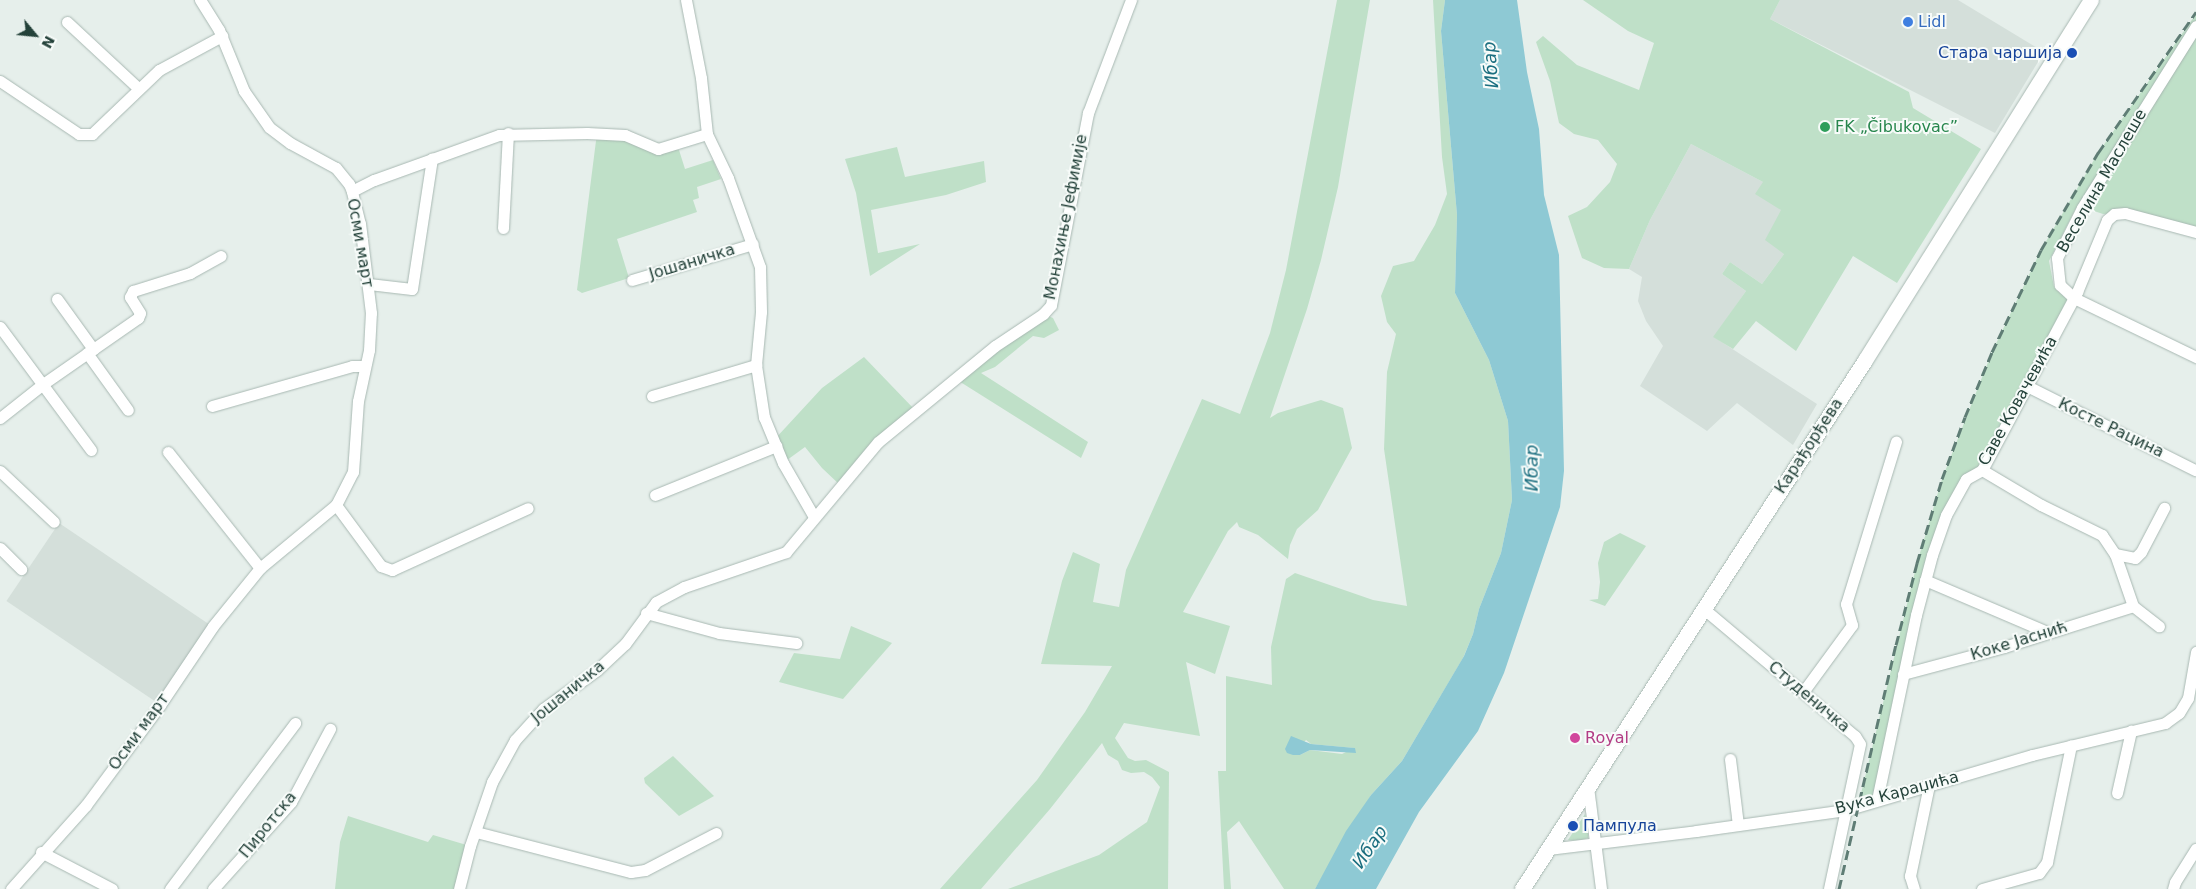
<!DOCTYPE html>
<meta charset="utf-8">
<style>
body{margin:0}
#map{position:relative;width:2196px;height:889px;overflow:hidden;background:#e6efeb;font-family:"DejaVu Sans",sans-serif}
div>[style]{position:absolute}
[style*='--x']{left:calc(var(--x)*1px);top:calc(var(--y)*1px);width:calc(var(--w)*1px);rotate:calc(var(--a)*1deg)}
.built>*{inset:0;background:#d4dfda;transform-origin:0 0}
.green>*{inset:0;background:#bfe0c8}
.water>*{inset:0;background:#8ec9d4}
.roads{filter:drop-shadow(0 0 1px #a8b8b2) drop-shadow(0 0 1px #a8b8b2)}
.street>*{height:11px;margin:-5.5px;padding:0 5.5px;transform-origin:5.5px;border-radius:5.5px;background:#fff}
.secondary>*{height:15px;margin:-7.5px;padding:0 7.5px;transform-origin:7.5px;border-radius:7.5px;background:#fff}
.rail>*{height:3px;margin-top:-1.5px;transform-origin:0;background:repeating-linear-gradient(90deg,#5f7d75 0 10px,transparent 0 15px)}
.dots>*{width:14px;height:14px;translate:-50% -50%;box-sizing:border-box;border:2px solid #f7fbf9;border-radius:50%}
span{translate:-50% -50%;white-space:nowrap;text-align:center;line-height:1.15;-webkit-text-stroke:4px #f7fbf9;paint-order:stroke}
.shop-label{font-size:16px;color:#366cbe}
.left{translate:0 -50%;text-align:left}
.transit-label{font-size:16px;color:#164399}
.right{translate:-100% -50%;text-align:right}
.leisure-label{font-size:16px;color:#27864d}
.street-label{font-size:16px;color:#24423a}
.hotel-label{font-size:16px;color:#b23c85}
.water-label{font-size:18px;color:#1c6f80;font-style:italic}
.north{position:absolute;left:10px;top:10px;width:50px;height:50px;-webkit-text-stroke:4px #f7fbf9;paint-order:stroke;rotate:118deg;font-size:14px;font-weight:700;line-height:20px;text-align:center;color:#24423a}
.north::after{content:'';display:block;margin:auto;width:18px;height:22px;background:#24423a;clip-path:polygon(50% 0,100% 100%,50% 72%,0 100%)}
</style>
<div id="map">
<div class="built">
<div style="clip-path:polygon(1780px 0,1958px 0,2044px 52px,1995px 133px,1770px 19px)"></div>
<div style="clip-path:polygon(1691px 144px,1763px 182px,1781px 210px,1784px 254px,1762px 284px,1730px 262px,1722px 274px,1746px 291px,1714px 337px,1817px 404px,1793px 445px,1737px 403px,1707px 431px,1640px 386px,1663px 346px,1646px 321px,1638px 301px,1642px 277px,1629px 269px,1650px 220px)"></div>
<div style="left:59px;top:523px;width:185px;height:94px;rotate:34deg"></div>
</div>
<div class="green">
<div style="clip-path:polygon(1337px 0,1370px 0,1338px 187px,1321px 260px,1307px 309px,1270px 418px,1278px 413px,1321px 400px,1343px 408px,1352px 448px,1318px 510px,1297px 529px,1290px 545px,1288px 559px,1258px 535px,1239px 527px,1237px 522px,1228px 531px,1183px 612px,1230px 626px,1215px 674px,1186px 662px,1200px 736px,1124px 723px,1115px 738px,1128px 758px,1135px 761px,1146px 760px,1169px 772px,1168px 889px,1008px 889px,1099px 855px,1147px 822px,1160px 787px,1152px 777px,1144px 772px,1131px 773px,1122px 770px,1118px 761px,1108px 755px,1102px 743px,1050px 809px,981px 889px,940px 889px,1037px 780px,1085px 712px,1112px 666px,1041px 664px,1062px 581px,1073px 552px,1100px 564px,1093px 602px,1119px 607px,1126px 570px,1202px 399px,1240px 414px,1270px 333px,1286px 270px)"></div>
<div style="clip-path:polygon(evenodd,1433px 0,1445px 0,1441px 31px,1457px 215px,1455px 293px,1489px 360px,1508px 421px,1512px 500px,1501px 553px,1479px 609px,1473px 634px,1463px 658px,1402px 761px,1371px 795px,1315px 889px,1284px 889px,1239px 821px,1227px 832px,1231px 889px,1224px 889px,1218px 771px,1226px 771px,1226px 676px,1272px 685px,1271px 647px,1286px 579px,1295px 573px,1373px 600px,1407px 606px,1384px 449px,1387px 372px,1396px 334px,1387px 322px,1381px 296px,1393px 266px,1414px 261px,1435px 225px,1447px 194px,1442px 157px,1433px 0,1306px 740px,1311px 744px,1354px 748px,1342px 754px,1310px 750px,1300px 755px,1293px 755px,1306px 740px)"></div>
<div style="clip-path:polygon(1583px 0,1780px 0,1770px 19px,1909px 92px,1913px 108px,1981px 149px,1897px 283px,1853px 256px,1796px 351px,1756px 321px,1733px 349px,1713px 337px,1746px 291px,1722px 274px,1730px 262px,1762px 284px,1784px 254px,1765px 240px,1781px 210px,1755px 194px,1763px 182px,1691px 144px,1650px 220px,1629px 269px,1604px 268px,1582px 258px,1568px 216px,1587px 207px,1610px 182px,1617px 164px,1598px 140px,1574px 134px,1559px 123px,1550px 81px,1536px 42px,1543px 36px,1577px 65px,1639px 90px,1654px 43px,1628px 31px)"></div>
<div style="clip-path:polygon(2196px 14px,2196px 26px,2075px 210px,2049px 261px,2054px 287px,2061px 294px,2074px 298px,1982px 470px,1966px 479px,1946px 515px,1877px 800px,1858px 806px,1917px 563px,1942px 479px,1992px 352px,2041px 250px,2098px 153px)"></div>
<div style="clip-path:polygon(2196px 36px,2196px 230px,2125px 213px,2103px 214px,2091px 210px,2090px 204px,2113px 163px,2154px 104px)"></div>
<div style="clip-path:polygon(597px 133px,658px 149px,679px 150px,685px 169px,713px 160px,721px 179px,697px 187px,699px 198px,693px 200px,697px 212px,617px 239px,629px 278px,582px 293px,577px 290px)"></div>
<div style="clip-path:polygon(897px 147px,905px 177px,984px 161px,986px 182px,946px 195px,871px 210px,878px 253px,920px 244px,870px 276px,856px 193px,845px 159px)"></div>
<div style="clip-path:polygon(1043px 314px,1053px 318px,1059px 330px,1044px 338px,1033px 336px,995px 367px,981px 373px,1088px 442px,1081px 458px,954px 378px)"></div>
<div style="clip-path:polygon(864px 357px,915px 410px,841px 486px,822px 468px,805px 447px,783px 463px,774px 440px,822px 388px)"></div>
<div style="clip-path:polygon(1620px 533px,1646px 546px,1605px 606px,1589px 600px,1598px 599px,1600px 582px,1598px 563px,1604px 542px)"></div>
<div style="clip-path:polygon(851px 626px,892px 643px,843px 699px,779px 682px,794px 653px,840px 659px)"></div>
<div style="clip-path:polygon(673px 756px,714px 796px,679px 816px,645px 783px,644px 778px)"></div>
<div style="clip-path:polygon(1585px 814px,1589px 832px,1588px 838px,1580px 841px,1568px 840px)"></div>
<div style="clip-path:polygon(348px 816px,428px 842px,433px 835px,470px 846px,459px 889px,335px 889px,340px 842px)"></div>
</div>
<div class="water">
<div style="clip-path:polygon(1445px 0,1517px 0,1527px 72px,1539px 129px,1544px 195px,1559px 255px,1564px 471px,1560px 507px,1504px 673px,1478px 731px,1419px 812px,1376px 889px,1315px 889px,1346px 831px,1371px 795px,1402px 761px,1464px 656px,1473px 634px,1479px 609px,1501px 553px,1512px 500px,1508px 421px,1489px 360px,1455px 293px,1457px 215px,1441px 31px)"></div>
<div style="clip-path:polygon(1291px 736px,1311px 744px,1355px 748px,1356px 753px,1310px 750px,1300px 755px,1293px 755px,1287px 753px,1285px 749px)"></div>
</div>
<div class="roads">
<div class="street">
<div style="--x:686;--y:0;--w:79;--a:79.1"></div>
<div style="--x:701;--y:78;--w:56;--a:83.9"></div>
<div style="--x:707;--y:134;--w:49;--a:64.5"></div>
<div style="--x:728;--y:178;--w:95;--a:70.2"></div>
<div style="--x:760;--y:267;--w:45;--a:88.7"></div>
<div style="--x:761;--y:312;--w:53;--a:95.4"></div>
<div style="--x:756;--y:365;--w:53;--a:81.3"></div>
<div style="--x:764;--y:417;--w:50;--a:67.6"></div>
<div style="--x:783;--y:463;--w:62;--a:60.1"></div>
<div style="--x:67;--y:22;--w:97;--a:42.9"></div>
<div style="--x:2196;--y:26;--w:215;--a:122.1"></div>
<div style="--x:2082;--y:208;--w:56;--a:116.6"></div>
<div style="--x:2057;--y:258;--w:27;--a:84"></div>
<div style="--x:2060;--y:285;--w:19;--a:43"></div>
<div style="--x:2074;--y:298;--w:136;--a:25.8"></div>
<div style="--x:0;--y:81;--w:95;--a:33.9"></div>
<div style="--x:79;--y:134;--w:13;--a:0"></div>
<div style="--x:92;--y:134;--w:93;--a:-43.7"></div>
<div style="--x:159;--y:70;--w:72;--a:-28.4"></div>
<div style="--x:352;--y:191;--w:25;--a:-27"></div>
<div style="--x:374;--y:180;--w:133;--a:-19.8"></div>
<div style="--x:499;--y:135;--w:88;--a:-1.3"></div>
<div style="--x:587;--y:133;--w:38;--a:3"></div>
<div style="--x:625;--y:135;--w:36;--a:23"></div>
<div style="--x:658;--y:149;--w:51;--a:-17"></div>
<div style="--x:503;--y:228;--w:95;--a:-87"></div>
<div style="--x:632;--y:280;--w:126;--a:-16.6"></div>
<div style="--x:369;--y:284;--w:43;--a:6.6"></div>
<div style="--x:412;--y:289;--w:132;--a:-81.3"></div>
<div style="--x:57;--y:299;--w:62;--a:54.2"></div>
<div style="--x:0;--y:327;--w:153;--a:53.5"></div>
<div style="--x:87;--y:353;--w:70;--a:54.3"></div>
<div style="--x:2027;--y:386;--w:188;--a:26.6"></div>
<div style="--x:652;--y:396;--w:109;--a:-16.6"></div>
<div style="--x:212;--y:406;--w:146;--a:-15.9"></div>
<div style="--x:352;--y:366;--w:13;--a:0"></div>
<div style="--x:0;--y:418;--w:55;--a:-38.3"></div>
<div style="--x:43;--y:384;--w:116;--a:-34.8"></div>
<div style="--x:138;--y:318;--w:5;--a:-68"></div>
<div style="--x:140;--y:313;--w:19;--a:-122"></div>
<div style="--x:130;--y:297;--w:7;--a:-63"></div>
<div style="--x:133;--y:291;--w:60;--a:-17.5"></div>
<div style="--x:190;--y:273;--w:35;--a:-29"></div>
<div style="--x:168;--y:452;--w:148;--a:51.6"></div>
<div style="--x:1982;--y:470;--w:69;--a:30.7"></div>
<div style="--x:2041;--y:505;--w:68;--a:26.2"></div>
<div style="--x:2102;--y:535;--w:23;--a:56"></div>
<div style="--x:2115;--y:554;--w:55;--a:70.9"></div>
<div style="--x:2133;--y:606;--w:33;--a:38"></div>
<div style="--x:0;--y:471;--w:74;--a:43.4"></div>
<div style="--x:655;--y:495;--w:131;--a:-22"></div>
<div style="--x:336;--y:505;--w:76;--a:53.6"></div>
<div style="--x:381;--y:566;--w:12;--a:20"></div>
<div style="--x:392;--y:570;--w:149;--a:-24.5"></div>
<div style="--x:0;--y:548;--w:30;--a:45"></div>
<div style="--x:2115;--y:554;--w:20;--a:11"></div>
<div style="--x:2135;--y:558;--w:8;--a:-45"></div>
<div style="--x:2141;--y:552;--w:50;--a:-62.4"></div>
<div style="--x:1925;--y:580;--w:133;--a:23.1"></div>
<div style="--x:1704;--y:609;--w:197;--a:40.1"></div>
<div style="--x:1855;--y:736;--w:9;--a:58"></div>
<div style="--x:1860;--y:744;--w:148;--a:102.1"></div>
<div style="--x:646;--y:613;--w:76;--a:15.3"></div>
<div style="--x:719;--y:633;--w:78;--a:7.4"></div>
<div style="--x:1903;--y:674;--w:105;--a:-15"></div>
<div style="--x:2004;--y:647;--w:135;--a:-17.6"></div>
<div style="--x:1803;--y:692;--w:83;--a:-53.8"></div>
<div style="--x:1852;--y:625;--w:22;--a:-106"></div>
<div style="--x:1846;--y:604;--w:170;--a:-72.9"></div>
<div style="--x:1730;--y:759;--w:66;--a:83.1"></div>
<div style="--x:1588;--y:787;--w:103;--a:82.7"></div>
<div style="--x:2117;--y:793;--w:64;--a:-77.3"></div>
<div style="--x:1877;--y:800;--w:189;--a:-78.1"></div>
<div style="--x:1916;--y:615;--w:62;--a:-75.1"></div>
<div style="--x:1932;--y:555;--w:42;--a:-70.7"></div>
<div style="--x:1946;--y:515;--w:41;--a:-60.9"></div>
<div style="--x:1966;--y:479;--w:18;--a:-29"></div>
<div style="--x:1982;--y:470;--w:202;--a:-61.9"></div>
<div style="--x:2077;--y:292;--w:78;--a:-67.4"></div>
<div style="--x:2107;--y:220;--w:9;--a:-41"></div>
<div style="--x:2114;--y:214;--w:11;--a:-5"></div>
<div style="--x:2125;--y:213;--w:73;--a:15"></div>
<div style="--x:476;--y:832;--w:160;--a:14.5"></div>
<div style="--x:631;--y:872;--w:14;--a:-8"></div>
<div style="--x:645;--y:870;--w:80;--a:-27.5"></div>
<div style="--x:1548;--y:849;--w:149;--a:-6.9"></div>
<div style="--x:1696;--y:831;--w:151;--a:-8"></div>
<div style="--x:1846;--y:810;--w:194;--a:-16.5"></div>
<div style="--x:2032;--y:755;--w:137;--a:-13.5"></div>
<div style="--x:2165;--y:723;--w:17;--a:-36"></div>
<div style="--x:2179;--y:713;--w:17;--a:-59"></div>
<div style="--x:2188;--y:698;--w:47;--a:-80.1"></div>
<div style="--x:41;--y:852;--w:80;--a:27.5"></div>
<div style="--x:11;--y:889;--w:113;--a:-48.2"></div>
<div style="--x:86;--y:805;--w:124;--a:-53.5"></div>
<div style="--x:160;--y:705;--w:95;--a:-56.1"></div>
<div style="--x:213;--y:626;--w:75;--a:-51"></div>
<div style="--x:260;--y:568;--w:99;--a:-39.7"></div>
<div style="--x:336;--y:505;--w:37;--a:-63"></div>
<div style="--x:353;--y:472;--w:71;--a:-86"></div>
<div style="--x:358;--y:401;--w:52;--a:-77.8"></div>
<div style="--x:369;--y:350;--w:37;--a:-87"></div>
<div style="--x:371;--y:313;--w:90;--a:-97"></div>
<div style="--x:360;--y:224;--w:34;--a:-104"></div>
<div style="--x:352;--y:191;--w:8;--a:-113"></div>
<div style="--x:349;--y:184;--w:21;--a:-129"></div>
<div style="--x:336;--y:168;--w:52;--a:-151.5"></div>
<div style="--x:290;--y:143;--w:26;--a:-143"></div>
<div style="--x:269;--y:127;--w:44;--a:-124.8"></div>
<div style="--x:244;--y:91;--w:66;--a:-112.3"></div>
<div style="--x:219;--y:30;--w:36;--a:-122"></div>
<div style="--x:170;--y:889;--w:208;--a:-53"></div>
<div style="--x:213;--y:889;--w:117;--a:-48.1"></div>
<div style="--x:291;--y:802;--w:83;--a:-61.9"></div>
<div style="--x:459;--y:889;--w:44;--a:-75.7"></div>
<div style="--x:470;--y:846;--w:68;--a:-71"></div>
<div style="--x:492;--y:782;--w:48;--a:-61.3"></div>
<div style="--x:515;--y:740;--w:42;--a:-47.9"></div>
<div style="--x:543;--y:709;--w:67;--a:-35.8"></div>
<div style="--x:597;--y:670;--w:38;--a:-43"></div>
<div style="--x:625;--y:644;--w:52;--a:-53.6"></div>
<div style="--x:656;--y:602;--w:32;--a:-28"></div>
<div style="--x:684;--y:587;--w:108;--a:-18.9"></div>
<div style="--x:786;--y:552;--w:143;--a:-50.1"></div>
<div style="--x:878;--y:442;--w:151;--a:-39.4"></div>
<div style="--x:995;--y:346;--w:58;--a:-33.7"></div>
<div style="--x:1043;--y:314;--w:12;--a:-48"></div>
<div style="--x:1051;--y:305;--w:196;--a:-79.1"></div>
<div style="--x:1088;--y:113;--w:121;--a:-69.2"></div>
<div style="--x:1914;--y:889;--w:14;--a:-107"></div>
<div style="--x:1910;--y:876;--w:93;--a:-78.2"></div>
<div style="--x:1982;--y:889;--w:59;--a:-15.7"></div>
<div style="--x:2039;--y:873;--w:14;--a:-54"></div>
<div style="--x:2047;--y:862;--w:119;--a:-78.4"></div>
<div style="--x:2173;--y:889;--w:7;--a:-74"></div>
<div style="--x:2175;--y:882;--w:39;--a:-58"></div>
</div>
<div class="secondary">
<div style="--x:1522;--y:889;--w:630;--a:-57.04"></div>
<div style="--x:1865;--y:360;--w:425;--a:-57.9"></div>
</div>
</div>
<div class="rail">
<div style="--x:1839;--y:889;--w:251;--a:-76.9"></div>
<div style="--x:1896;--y:645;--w:85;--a:-75.6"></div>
<div style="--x:1917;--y:563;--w:88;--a:-73.4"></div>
<div style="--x:1942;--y:479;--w:66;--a:-69.6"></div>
<div style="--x:1965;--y:417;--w:70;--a:-67.4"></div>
<div style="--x:1992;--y:352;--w:113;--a:-64.3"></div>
<div style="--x:2041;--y:250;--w:113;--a:-59.6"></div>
<div style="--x:2098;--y:153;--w:172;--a:-55.2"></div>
</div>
<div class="dots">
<div style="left:1908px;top:22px;background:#3f7fe0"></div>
<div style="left:2072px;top:53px;background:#1a4fb4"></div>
<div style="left:1825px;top:127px;background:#2e9e5b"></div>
<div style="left:1575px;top:738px;background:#d1479c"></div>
<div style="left:1573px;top:826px;background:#1a4fb4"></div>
</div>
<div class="shop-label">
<span class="left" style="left:1918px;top:22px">Lidl</span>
</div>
<div class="transit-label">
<span class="right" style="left:2062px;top:53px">Стара чаршија</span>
<span class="left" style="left:1583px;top:826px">Пампула</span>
</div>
<div class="leisure-label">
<span class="left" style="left:1835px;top:127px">FK „Čibukovac”</span>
</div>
<div class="street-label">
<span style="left:2102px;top:181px;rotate:-60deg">Веселина Маслеше</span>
<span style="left:1066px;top:217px;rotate:-79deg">Монахиње Јефимије</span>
<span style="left:360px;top:243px;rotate:80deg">Осми март</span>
<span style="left:692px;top:262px;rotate:-17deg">Јошаничка</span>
<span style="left:2018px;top:401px;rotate:-61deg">Саве Ковачевића</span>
<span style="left:2111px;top:428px;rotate:26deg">Косте Рацина</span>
<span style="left:1809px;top:446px;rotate:-57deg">Карађорђева</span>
<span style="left:2019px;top:641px;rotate:-17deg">Коке Јаснић</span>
<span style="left:568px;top:692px;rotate:-39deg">Јошаничка</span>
<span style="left:1809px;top:697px;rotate:40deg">Студеничка</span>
<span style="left:139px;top:732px;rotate:-54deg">Осми март</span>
<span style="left:1897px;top:793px;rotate:-15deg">Вука Караџића</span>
<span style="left:268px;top:825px;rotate:-51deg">Пиротска</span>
</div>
<div class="hotel-label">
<span class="left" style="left:1585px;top:738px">Royal</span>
</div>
<div class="water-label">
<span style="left:1491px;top:65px;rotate:-94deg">Ибар</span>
<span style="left:1532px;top:468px;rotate:-90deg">Ибар</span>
<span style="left:1370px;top:847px;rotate:-56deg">Ибар</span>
</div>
<div class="north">N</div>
</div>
